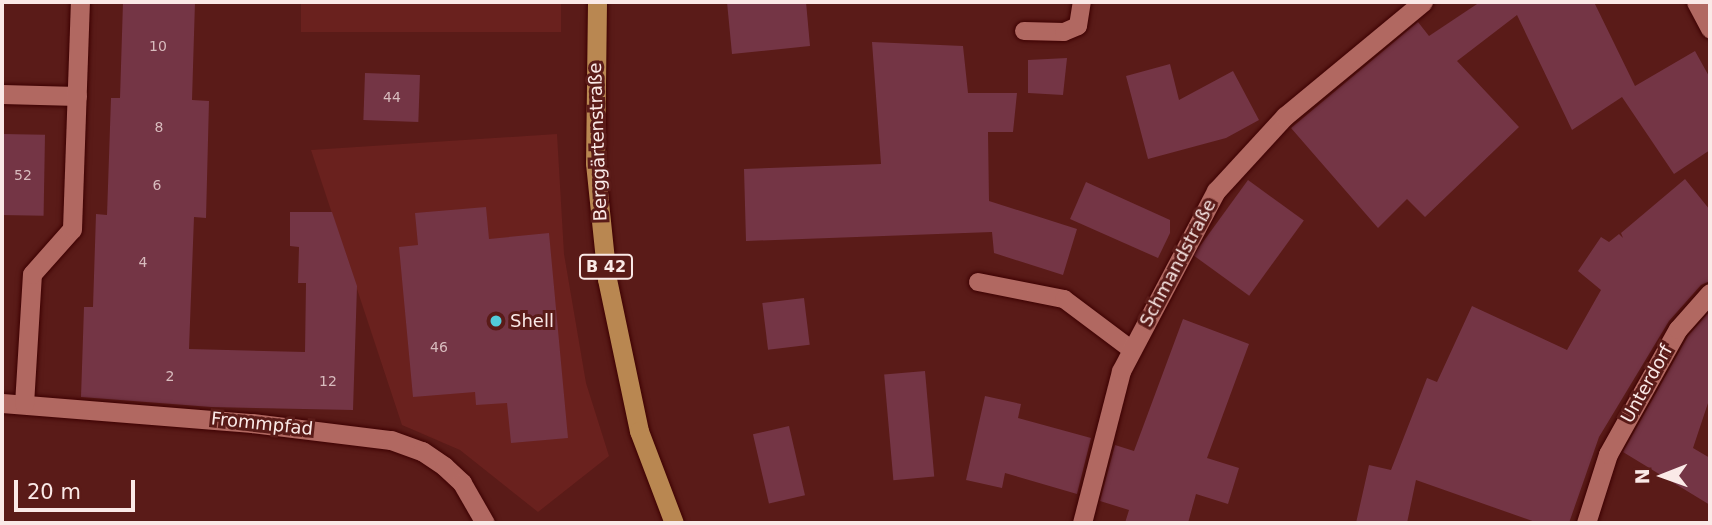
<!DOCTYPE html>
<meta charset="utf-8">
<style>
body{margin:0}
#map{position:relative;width:1712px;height:525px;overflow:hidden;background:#5a1b18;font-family:"DejaVu Sans",sans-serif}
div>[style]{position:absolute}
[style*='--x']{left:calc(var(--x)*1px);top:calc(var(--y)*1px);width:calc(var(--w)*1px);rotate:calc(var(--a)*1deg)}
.built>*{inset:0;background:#6a211e;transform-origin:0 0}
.building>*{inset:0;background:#743545;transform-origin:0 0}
.roads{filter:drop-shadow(0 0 2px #3d0002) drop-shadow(0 0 2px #3d0002)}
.service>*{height:18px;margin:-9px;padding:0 9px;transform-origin:9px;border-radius:9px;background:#b16861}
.minor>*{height:19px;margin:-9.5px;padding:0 9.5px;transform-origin:9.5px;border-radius:9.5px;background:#b16861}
.primary>*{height:19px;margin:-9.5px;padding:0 9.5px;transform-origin:9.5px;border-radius:9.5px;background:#b98751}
.dots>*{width:19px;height:19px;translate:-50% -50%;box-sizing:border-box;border:4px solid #5a1b18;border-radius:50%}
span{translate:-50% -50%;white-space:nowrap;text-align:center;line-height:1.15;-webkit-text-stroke:6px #5a1b18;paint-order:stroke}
.number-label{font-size:14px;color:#d8bcbe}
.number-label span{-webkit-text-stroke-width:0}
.shield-label span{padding:2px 5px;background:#5a1b18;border:2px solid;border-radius:5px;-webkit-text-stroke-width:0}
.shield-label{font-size:16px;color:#fae9e7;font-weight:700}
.street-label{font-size:18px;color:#fae9e7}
.poi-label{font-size:18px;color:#fae9e7}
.left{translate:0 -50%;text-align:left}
.frame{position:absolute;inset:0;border:4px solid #fae9e7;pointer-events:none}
.north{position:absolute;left:1628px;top:441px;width:70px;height:70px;-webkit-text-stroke:5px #5a1b18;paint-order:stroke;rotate:269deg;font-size:19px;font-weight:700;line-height:28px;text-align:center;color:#fae9e7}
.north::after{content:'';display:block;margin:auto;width:24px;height:32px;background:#fae9e7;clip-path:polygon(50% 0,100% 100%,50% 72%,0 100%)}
.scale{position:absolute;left:14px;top:480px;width:121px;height:32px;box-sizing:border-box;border:4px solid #fae9e7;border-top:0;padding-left:9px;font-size:21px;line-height:24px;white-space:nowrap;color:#fae9e7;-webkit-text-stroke:5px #5a1b18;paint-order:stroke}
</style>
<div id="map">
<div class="built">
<div style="left:301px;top:2px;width:260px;height:30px"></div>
<div style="clip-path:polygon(557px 134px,564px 254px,586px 383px,609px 456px,538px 512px,460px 450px,402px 425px,311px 150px)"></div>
</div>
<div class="building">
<div style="clip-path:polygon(123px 2px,195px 2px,192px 100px,209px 101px,206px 218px,194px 217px,189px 349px,305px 352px,306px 283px,298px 283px,299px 247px,290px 246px,290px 212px,332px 212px,357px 286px,353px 410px,211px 407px,81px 397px,84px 307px,93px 307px,96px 214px,107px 215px,111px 98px,120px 98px)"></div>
<div style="clip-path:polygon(727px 2px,806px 2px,810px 46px,732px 54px)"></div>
<div style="clip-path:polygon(1480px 2px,1594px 2px,1635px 86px,1695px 51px,1710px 78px,1710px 150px,1674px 174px,1622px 97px,1572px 130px,1517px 15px,1457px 61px,1519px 127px,1425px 217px,1407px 199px,1378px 228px,1291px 128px,1418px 22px,1429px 36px)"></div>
<div style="clip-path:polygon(872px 42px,963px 46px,968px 93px,1017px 93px,1013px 132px,988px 132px,989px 201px,1077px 229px,1063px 275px,994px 253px,992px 232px,746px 241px,744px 169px,881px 164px)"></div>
<div style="clip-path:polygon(1067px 58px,1063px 95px,1028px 93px,1028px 60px)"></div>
<div style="clip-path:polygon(1170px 64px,1179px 100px,1233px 71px,1259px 120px,1226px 138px,1148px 159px,1126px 76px)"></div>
<div style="left:365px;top:73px;width:55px;height:47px;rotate:2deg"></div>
<div style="left:2px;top:134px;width:43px;height:81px;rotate:1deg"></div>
<div style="clip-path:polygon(1685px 179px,1710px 210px,1710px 281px,1701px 285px,1669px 321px,1599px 437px,1569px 523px,1538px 523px,1416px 480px,1407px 523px,1356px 523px,1369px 465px,1391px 470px,1427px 378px,1437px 382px,1472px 306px,1567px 350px,1601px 290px,1578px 271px,1601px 237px,1609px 242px,1619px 234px,1623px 238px,1621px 233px)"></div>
<div style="left:1248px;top:180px;width:69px;height:93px;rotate:36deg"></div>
<div style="clip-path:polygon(1086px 182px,1170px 220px,1170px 233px,1158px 258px,1070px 219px)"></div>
<div style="clip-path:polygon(486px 207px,489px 239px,549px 233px,568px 438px,511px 443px,507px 403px,476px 405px,475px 392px,413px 397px,399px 247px,418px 245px,415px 213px)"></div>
<div style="left:804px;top:298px;width:47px;height:42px;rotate:83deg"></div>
<div style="clip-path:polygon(1710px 311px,1710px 397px,1693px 448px,1710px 458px,1710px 505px,1623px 452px,1688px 336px)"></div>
<div style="clip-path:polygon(1183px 319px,1249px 344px,1207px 458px,1239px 468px,1228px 504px,1196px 494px,1188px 523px,1125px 523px,1129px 510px,1100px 501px,1115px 445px,1134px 451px)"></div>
<div style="left:925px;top:371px;width:106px;height:41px;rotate:85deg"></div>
<div style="clip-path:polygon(985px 396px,1021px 404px,1018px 418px,1091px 438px,1077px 494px,1005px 473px,1002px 488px,966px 480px)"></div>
<div style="left:789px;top:426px;width:71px;height:37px;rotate:77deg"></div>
</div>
<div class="roads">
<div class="service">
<div style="--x:1024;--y:31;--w:40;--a:1.4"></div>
<div style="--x:1064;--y:32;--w:15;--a:-23"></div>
<div style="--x:1078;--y:26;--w:24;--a:-81"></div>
<div style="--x:978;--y:282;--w:88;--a:11.2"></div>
<div style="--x:1064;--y:299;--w:85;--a:36.9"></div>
</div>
<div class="minor">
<div style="--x:1696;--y:2;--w:30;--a:62"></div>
<div style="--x:2;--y:94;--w:75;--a:1.5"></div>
<div style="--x:2;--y:403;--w:251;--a:4.6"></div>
<div style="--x:252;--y:423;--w:140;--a:7"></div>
<div style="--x:391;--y:440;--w:33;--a:20"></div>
<div style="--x:422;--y:451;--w:27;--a:34"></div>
<div style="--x:444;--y:466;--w:25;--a:43"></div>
<div style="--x:462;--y:483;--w:46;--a:60.1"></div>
<div style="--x:24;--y:404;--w:130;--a:-86.5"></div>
<div style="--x:32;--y:274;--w:60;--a:-48.4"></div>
<div style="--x:72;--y:229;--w:227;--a:-88"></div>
<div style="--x:1082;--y:523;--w:157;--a:-75.6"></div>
<div style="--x:1121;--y:371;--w:204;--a:-62.2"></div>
<div style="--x:1216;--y:191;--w:102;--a:-47.4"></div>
<div style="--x:1285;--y:116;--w:179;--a:-39.6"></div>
<div style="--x:1586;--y:523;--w:72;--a:-72.3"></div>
<div style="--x:1608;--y:454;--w:143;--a:-60.8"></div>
<div style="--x:1678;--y:329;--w:48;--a:-48.4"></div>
</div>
<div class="primary">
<div style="--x:597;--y:2;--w:161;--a:90.7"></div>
<div style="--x:595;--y:163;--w:117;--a:84.1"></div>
<div style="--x:607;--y:279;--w:155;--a:78.1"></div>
<div style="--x:639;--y:431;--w:98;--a:69.2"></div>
</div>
</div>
<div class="dots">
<div style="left:496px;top:321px;background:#52cbd9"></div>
</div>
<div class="number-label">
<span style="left:158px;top:46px">10</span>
<span style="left:392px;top:97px">44</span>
<span style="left:159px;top:127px">8</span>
<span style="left:23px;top:175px">52</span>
<span style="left:157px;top:185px">6</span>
<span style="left:143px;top:262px">4</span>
<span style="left:439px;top:347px">46</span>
<span style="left:170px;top:376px">2</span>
<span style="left:328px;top:381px">12</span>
</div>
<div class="shield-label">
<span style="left:606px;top:267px">B 42</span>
</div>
<div class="street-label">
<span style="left:598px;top:142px;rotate:-92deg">Berggärtenstraße</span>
<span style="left:1178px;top:263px;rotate:-62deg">Schmandstraße</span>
<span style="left:1647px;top:384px;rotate:-61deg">Unterdorf</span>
<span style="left:262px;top:424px;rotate:6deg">Frommpfad</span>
</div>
<div class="poi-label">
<span class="left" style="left:510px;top:321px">Shell</span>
</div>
<div class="frame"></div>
<div class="north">N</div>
<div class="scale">20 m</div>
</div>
